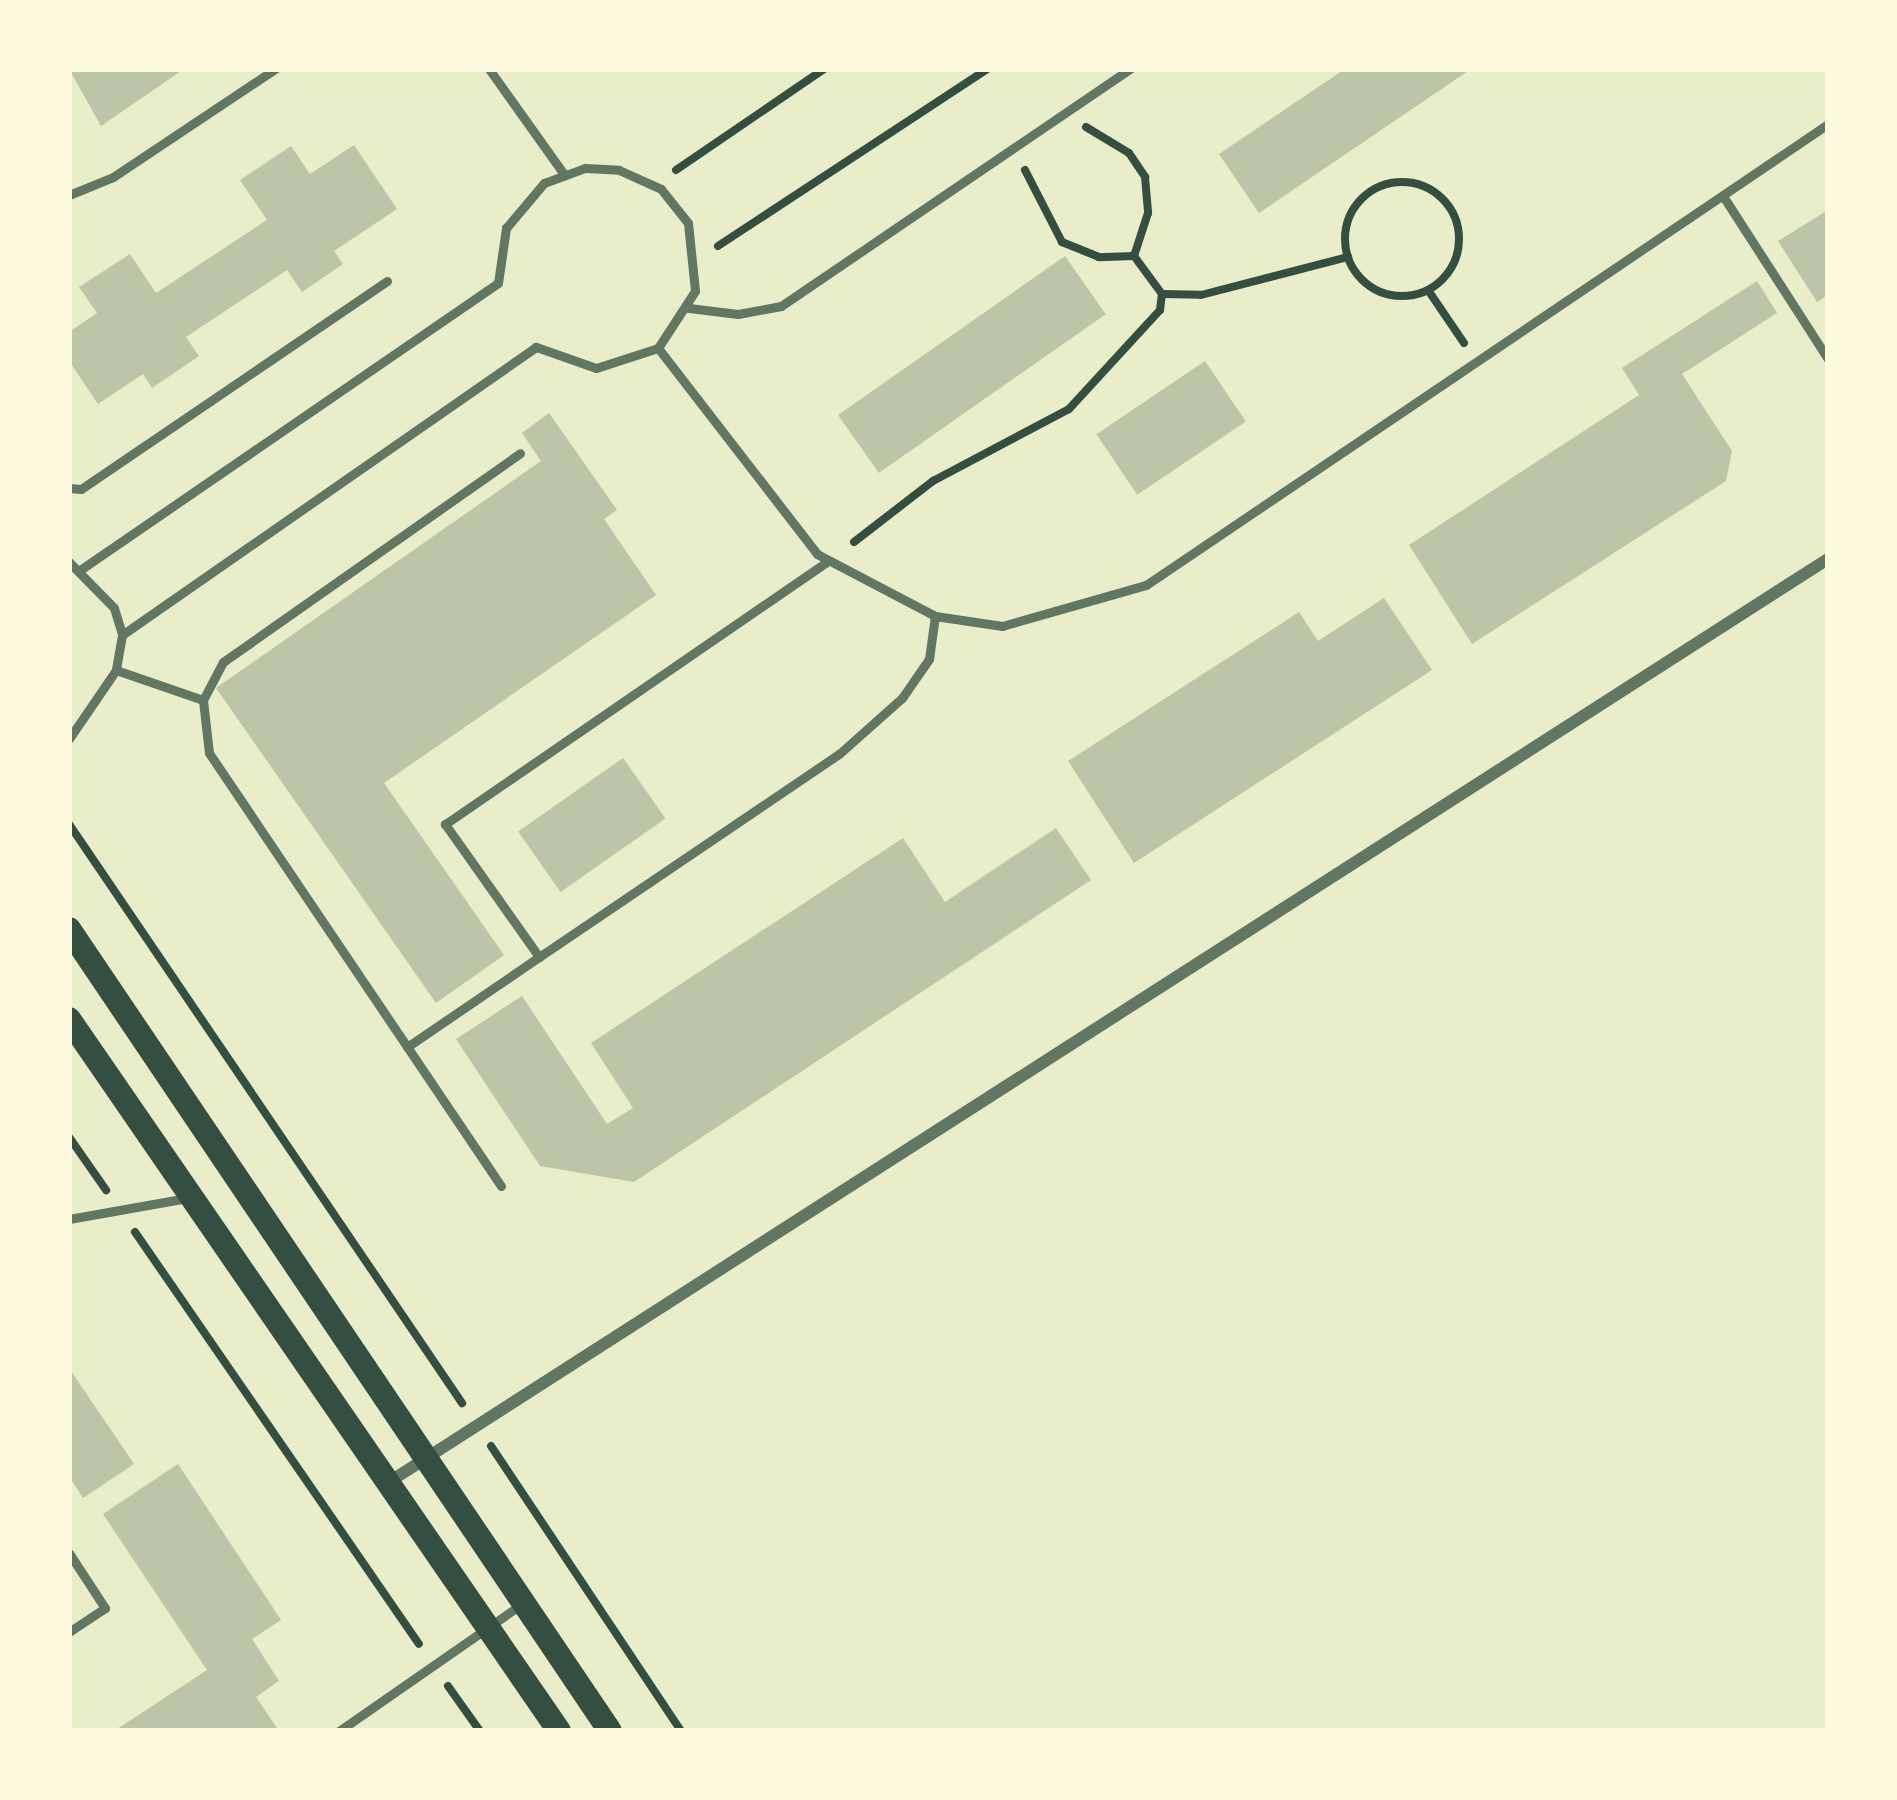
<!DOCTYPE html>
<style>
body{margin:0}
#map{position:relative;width:1897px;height:1800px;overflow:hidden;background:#e9edc9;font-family:Cabin,sans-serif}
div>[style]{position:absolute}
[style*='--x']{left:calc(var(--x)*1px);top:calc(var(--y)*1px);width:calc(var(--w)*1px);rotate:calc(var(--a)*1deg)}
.building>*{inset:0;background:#bcc5a7;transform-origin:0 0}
.path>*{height:8px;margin:-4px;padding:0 4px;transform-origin:4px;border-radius:4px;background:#344e41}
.path>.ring{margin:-4px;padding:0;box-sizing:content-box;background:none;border:8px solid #344e41;border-radius:50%}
.service>*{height:9px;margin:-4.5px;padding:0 4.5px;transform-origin:4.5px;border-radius:4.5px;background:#617663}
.minor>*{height:12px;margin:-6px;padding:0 6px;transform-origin:6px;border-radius:6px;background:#617663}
.secondary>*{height:24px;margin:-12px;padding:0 12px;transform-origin:12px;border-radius:12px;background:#344e41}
span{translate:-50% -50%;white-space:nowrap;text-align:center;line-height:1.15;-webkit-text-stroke:12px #fefae0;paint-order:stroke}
.frame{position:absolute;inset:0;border:72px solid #fefae0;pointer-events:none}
</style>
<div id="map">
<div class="building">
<div style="clip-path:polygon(69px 69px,184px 69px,101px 126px)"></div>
<div style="clip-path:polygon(1345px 69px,1471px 69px,1259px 213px,1219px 154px)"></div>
<div style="clip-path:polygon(354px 145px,397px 209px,334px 251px,343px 264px,302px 292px,287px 270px,186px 337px,199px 356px,152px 388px,143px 374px,98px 404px,69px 361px,69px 332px,97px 313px,79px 287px,130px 254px,156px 293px,267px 220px,240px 180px,291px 146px,310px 174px)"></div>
<div style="clip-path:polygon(1828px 210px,1828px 295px,1817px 302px,1778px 241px)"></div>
<div style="left:1065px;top:256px;width:71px;height:277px;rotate:55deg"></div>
<div style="clip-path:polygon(1757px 281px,1777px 313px,1682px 374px,1732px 451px,1726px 481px,1472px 644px,1409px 545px,1639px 395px,1622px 368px)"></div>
<div style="left:1205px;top:361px;width:73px;height:131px;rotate:56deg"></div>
<div style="clip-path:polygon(549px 413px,617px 510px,604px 519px,656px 595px,384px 783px,504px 955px,436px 1003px,216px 688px,541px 461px,522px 433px)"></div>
<div style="clip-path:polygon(1384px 598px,1432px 670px,1134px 863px,1068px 761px,1299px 612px,1318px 641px)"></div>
<div style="left:623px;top:758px;width:74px;height:128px;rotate:55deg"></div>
<div style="clip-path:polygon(1056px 828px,1091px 880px,634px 1182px,540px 1166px,456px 1039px,522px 996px,607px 1124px,633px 1108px,591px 1043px,903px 838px,945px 902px)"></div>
<div style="clip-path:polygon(69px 1368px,134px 1464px,83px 1498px,69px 1476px)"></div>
<div style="clip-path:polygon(178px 1464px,281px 1620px,252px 1639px,279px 1681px,256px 1697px,279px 1731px,114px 1731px,207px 1670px,103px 1514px)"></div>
</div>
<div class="path">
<div style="--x:1086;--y:127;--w:50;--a:31.2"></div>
<div style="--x:1129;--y:153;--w:29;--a:56"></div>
<div style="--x:1145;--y:177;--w:36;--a:85"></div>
<div style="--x:1148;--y:213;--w:45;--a:108"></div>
<div style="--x:676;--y:170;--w:179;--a:-34.3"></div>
<div class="ring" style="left:1345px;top:182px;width:106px;height:106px"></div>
<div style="--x:718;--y:246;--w:322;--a:-33.3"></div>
<div style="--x:1428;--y:290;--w:64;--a:55.8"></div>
<div style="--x:1162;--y:294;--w:39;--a:1"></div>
<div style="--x:1201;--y:295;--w:152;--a:-14.5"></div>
<div style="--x:854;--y:542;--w:100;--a:-37.7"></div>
<div style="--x:933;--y:481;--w:154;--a:-27.9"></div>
<div style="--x:1069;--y:409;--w:134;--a:-47.4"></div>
<div style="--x:1160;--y:310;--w:16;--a:-83"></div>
<div style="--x:1162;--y:294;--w:47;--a:-126.4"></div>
<div style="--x:1134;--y:256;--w:35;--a:178"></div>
<div style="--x:1099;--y:257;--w:40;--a:-158"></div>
<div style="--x:1062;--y:242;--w:81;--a:-117.2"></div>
<div style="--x:69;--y:824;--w:700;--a:55.83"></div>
<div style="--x:69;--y:1137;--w:65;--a:55.1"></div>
<div style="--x:135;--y:1232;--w:500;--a:55.42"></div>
<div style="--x:491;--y:1446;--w:343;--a:56.3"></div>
<div style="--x:448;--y:1686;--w:55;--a:54.6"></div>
</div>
<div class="service">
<div style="--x:489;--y:69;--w:129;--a:54.5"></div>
<div style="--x:69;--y:195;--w:48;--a:-22.2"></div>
<div style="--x:113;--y:177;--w:195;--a:-33.7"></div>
<div style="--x:1723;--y:196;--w:194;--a:57.2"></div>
<div style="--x:689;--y:308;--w:49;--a:7"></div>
<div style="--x:738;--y:314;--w:44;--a:-10.5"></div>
<div style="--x:781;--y:306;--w:422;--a:-34.2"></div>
<div style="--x:658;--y:348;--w:260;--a:52.3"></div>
<div style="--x:817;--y:554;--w:133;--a:27.7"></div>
<div style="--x:935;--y:616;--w:68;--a:8.5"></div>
<div style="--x:1002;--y:626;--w:150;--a:-15.9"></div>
<div style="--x:1146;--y:585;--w:823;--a:-34.06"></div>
<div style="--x:69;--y:488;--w:12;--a:5"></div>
<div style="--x:81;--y:489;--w:370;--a:-34.2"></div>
<div style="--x:828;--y:561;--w:465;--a:145.5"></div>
<div style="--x:445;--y:824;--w:163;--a:54.7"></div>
<div style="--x:539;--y:957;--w:362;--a:-34.1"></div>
<div style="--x:839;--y:754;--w:84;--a:-41.6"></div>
<div style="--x:902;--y:698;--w:47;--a:-55.3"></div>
<div style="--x:929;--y:659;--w:43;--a:-82.1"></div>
<div style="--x:69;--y:562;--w:64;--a:45.6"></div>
<div style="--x:114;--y:608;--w:28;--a:73"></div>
<div style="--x:122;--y:635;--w:36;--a:100"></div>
<div style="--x:116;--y:670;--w:83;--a:124.3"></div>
<div style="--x:80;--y:570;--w:507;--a:-34.47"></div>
<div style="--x:498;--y:283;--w:56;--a:-81.7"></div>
<div style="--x:506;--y:228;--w:59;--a:-49.8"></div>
<div style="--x:544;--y:183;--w:44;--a:-20.1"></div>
<div style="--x:585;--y:168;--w:34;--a:3"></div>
<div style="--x:619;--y:170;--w:46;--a:24.3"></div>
<div style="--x:661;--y:189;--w:43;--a:51.5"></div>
<div style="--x:688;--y:223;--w:68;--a:84.1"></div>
<div style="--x:695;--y:291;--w:68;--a:123"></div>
<div style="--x:658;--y:348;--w:65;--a:162.1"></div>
<div style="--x:596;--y:368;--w:64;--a:-160.7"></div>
<div style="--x:536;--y:347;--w:504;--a:145.18"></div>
<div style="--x:116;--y:670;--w:92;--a:19"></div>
<div style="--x:407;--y:1047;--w:160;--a:-34.3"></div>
<div style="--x:501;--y:1186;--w:522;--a:-123.99"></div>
<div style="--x:209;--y:753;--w:53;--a:-96.5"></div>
<div style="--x:203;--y:700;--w:43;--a:-62.2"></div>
<div style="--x:223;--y:662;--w:363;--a:-35.1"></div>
<div style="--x:69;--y:1219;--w:120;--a:-10.1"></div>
<div style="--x:69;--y:1553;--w:66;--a:56.8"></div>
<div style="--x:105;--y:1608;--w:43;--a:146.3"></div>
<div style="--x:339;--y:1731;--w:223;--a:-34.8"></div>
</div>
<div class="minor">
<div style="--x:389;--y:1482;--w:1710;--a:-32.68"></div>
</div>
<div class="secondary">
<div style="--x:69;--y:929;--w:967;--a:56"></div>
<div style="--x:69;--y:1019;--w:864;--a:55.46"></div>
</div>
<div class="frame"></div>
</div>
